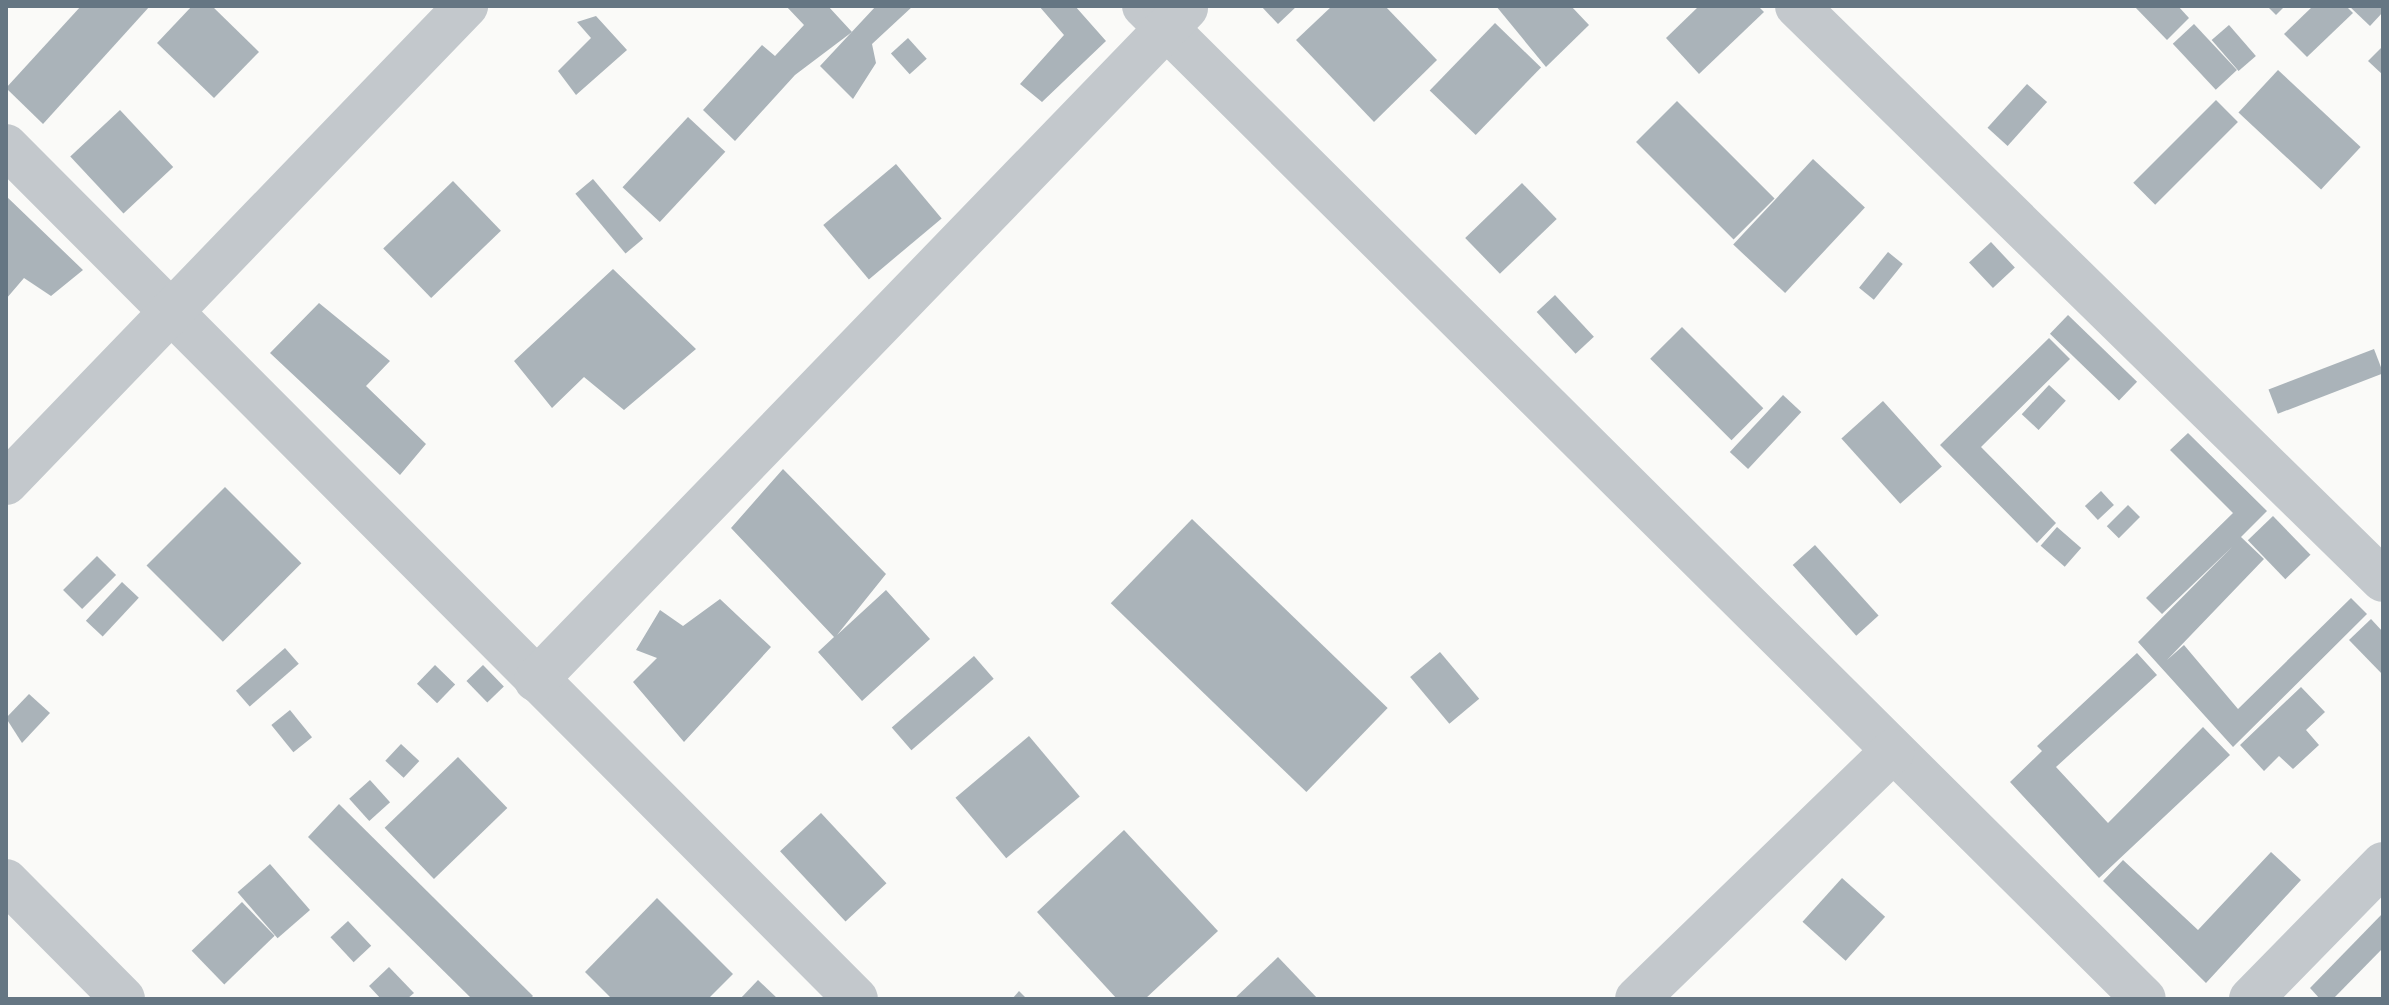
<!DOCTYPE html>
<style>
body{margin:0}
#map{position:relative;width:2389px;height:1005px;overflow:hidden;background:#fafaf8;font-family:Quicksand,sans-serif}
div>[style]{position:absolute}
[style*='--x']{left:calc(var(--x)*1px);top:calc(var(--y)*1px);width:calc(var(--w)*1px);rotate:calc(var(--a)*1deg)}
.building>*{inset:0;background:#aab3b9;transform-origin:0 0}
.minor>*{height:44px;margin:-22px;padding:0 22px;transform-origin:22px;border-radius:22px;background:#c3c8cc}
.tertiary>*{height:44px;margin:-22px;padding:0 22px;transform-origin:22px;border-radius:22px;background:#c3c8cc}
span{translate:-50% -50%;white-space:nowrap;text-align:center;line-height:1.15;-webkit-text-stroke:8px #fff;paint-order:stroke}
.frame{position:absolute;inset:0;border:8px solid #657683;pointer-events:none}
</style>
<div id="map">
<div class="building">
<div style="clip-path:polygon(81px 6px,150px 6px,43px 124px,6px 88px)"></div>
<div style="clip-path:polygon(192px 6px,212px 6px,259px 52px,214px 98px,157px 43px)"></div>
<div style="clip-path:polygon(786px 6px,828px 6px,852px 32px,795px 75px,735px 141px,703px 110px,762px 45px,775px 56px,804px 25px)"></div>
<div style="clip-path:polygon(876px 6px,913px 6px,872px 44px,876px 63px,853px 99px,820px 66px)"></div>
<div style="clip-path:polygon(1039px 6px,1075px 6px,1106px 41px,1042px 102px,1020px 84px,1064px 35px)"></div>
<div style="clip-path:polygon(1261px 6px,1297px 6px,1278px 24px)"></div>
<div style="clip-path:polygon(1332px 6px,1385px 6px,1437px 60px,1374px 122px,1296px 40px)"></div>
<div style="clip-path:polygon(1496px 6px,1571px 6px,1589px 25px,1546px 67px)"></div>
<div style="clip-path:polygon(1699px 6px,1758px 6px,1764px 12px,1699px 74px,1666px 38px)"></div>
<div style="clip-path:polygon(2134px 6px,2178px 6px,2189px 18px,2167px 40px)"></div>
<div style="clip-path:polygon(2267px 6px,2285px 6px,2276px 15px)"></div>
<div style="clip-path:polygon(2313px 6px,2346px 6px,2353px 13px,2307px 57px,2284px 34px)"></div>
<div style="clip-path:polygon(2349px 6px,2383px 6px,2383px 12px,2370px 26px)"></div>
<div style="clip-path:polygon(596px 16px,627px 50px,576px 95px,558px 71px,591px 38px,577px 22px)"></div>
<div style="left:1495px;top:23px;width:64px;height:94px;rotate:44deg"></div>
<div style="left:2194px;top:24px;width:63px;height:29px;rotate:47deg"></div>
<div style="left:2229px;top:25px;width:41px;height:23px;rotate:49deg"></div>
<div style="left:908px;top:38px;width:28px;height:23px;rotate:48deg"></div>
<div style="clip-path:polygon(2383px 46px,2383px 75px,2368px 61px)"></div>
<div style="left:2278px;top:70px;width:113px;height:58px;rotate:43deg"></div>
<div style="left:2027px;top:84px;width:27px;height:59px;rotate:42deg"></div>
<div style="left:2216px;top:100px;width:31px;height:117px;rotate:45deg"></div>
<div style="left:1677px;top:101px;width:138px;height:58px;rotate:45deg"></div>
<div style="left:120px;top:110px;width:78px;height:68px;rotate:47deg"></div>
<div style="left:688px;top:117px;width:51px;height:96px;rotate:43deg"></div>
<div style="left:1813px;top:159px;width:71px;height:117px;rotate:43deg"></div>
<div style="left:896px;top:164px;width:71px;height:95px;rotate:50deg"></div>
<div style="left:593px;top:179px;width:78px;height:23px;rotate:50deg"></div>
<div style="left:453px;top:181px;width:69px;height:97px;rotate:46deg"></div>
<div style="left:1522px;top:183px;width:50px;height:79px;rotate:46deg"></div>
<div style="clip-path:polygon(6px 196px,83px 270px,51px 296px,24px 278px,6px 299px)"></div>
<div style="left:1991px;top:242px;width:35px;height:30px;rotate:47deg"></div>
<div style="left:1888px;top:252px;width:19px;height:46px;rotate:39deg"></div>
<div style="clip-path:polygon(613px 269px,696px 349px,624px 410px,584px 377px,552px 408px,514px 361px)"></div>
<div style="left:1555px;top:295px;width:57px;height:25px;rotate:47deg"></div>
<div style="clip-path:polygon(319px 303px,390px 361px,366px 386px,426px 444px,400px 475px,270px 353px)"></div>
<div style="left:2068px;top:315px;width:96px;height:26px;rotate:44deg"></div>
<div style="left:1682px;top:327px;width:115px;height:45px;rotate:45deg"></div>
<div style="clip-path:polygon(2049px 338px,2070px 359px,1981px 447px,2056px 523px,2037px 543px,1940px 445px)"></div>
<div style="left:2374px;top:349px;width:26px;height:113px;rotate:69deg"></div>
<div style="left:2049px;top:385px;width:23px;height:40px;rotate:43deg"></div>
<div style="left:1783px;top:395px;width:25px;height:78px;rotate:43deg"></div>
<div style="left:1883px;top:401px;width:88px;height:56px;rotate:48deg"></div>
<div style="clip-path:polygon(2188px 433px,2267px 511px,2241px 537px,2264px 559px,2167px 660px,2184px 645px,2238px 709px,2351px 598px,2367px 614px,2233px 747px,2138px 642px,2232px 547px,2162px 614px,2146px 598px,2233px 513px,2170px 450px)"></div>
<div style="clip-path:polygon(783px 469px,886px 574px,837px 635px,886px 590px,930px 639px,862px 701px,818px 652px,834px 637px,731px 528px)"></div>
<div style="left:225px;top:487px;width:108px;height:111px;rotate:45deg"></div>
<div style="left:2101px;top:491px;width:19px;height:22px;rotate:47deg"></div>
<div style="left:2128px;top:505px;width:17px;height:30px;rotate:45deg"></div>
<div style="left:2273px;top:516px;width:54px;height:35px;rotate:46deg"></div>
<div style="left:1192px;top:519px;width:272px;height:117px;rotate:44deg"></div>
<div style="left:2057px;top:527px;width:32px;height:25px;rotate:41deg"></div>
<div style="left:1815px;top:545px;width:95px;height:30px;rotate:48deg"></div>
<div style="left:97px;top:556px;width:27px;height:48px;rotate:45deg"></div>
<div style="left:122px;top:582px;width:23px;height:53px;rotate:43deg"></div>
<div style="clip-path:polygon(720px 599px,771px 647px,684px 742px,633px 682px,657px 658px,636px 650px,660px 610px,683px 626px)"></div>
<div style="clip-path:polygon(2371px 619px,2383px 632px,2383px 675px,2349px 640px)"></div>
<div style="left:285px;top:648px;width:21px;height:65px;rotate:49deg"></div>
<div style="left:1440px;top:652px;width:61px;height:39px;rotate:50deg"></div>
<div style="clip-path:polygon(2137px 653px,2157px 675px,2056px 767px,2108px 823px,2203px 727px,2230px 755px,2099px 878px,2010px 782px,2042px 751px,2037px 746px)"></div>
<div style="left:974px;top:656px;width:30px;height:109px;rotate:49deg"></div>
<div style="left:435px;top:665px;width:28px;height:26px;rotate:44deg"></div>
<div style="left:483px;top:665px;width:30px;height:23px;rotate:46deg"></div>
<div style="clip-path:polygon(2301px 687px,2325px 712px,2306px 730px,2319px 745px,2293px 769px,2279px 756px,2264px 771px,2240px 745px)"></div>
<div style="clip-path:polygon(29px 694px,50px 713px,22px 743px,6px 718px)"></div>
<div style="left:290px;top:710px;width:35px;height:24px;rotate:51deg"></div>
<div style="left:1029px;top:736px;width:79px;height:96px;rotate:50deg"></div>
<div style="left:401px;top:744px;width:25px;height:23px;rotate:43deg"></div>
<div style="left:458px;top:757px;width:71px;height:102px;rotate:46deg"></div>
<div style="left:370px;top:780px;width:30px;height:28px;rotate:48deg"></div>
<div style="clip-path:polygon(339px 804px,533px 996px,530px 999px,472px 999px,308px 837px)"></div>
<div style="left:821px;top:813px;width:96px;height:56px;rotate:47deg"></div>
<div style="clip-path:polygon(1124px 830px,1218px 931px,1145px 999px,1117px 999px,1037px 912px)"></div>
<div style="clip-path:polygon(2271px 852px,2301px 880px,2206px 983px,2103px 881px,2123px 860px,2198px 930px)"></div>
<div style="left:270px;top:864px;width:61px;height:43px;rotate:49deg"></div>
<div style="left:1842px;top:878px;width:58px;height:59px;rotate:42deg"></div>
<div style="clip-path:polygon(657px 898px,733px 974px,708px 999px,612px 999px,585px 972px)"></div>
<div style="left:242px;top:902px;width:47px;height:70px;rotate:46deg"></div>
<div style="clip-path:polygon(2383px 913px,2383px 948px,2333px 999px,2320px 999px,2310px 988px)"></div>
<div style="left:348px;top:921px;width:34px;height:24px;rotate:47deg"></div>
<div style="clip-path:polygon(1278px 957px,1318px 999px,1234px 999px)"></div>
<div style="clip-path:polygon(389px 967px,414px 993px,407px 999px,381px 999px,369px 986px)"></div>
<div style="clip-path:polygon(758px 980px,778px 999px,740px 999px)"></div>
<div style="clip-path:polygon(1019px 991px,1027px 999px,1012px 999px)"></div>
</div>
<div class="minor">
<div style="--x:1144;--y:6;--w:1409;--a:44.8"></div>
<div style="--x:1797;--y:6;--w:820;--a:44.41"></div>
<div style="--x:6;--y:146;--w:1204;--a:45.1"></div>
<div style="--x:536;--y:680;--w:935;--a:-45.95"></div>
<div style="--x:1637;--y:999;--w:356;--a:-44.1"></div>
<div style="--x:2251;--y:999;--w:189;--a:-45.6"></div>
</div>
<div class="tertiary">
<div style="--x:6;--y:483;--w:663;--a:-46.04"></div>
<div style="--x:6;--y:881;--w:166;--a:45.2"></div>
</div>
<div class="frame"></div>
</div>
